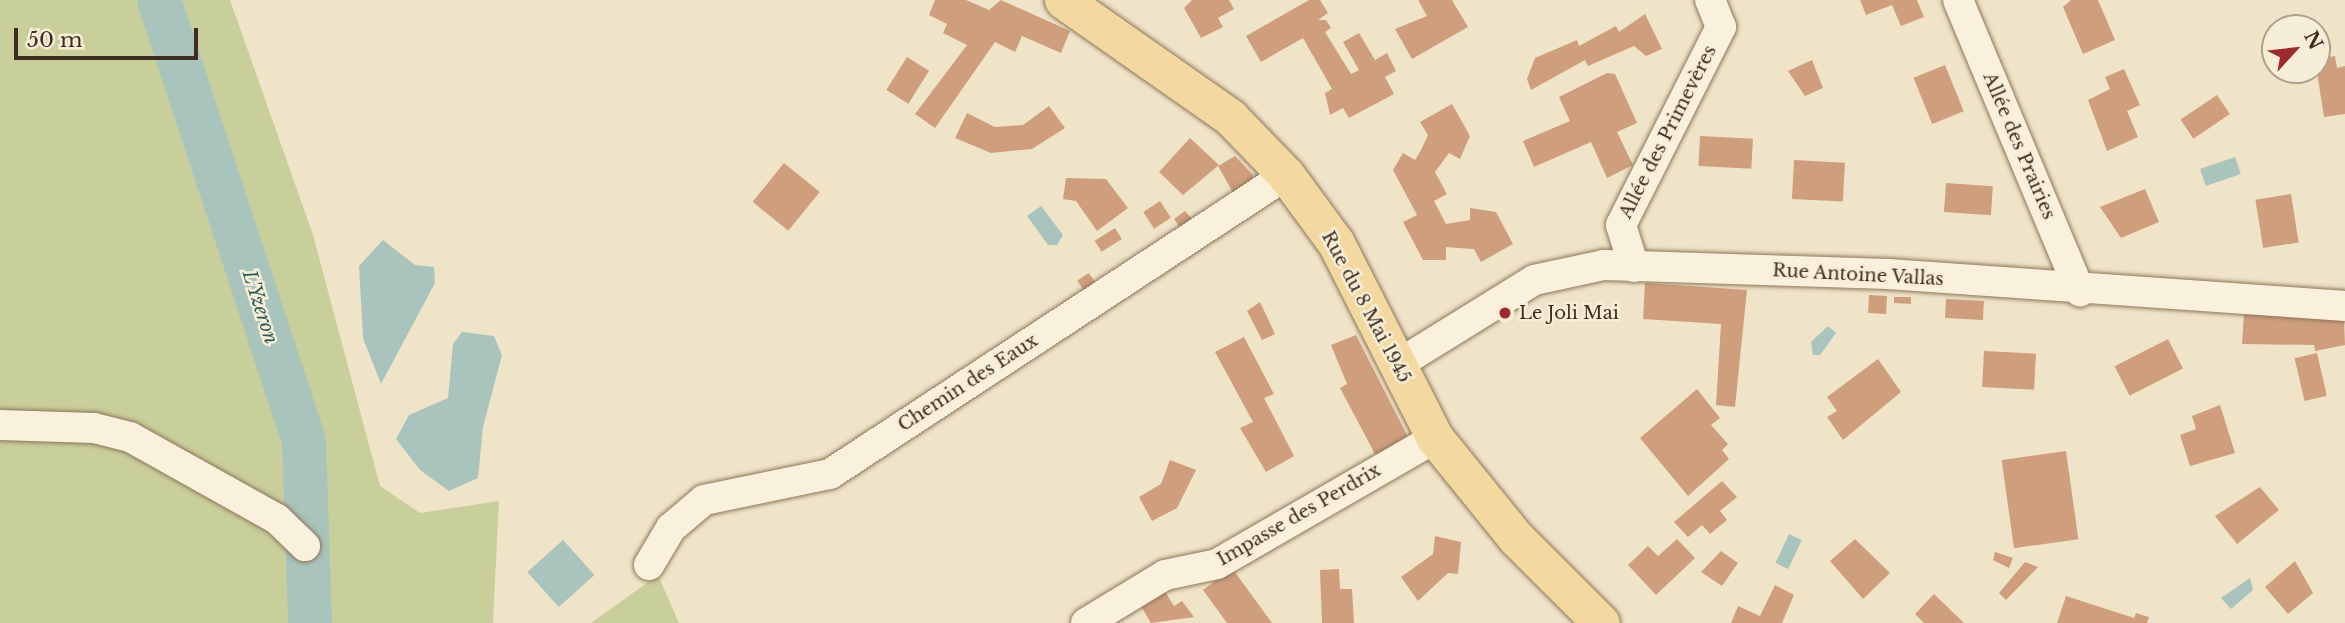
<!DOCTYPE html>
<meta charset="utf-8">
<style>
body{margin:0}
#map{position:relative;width:2345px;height:623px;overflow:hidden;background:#f0e4c8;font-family:"Libre Baskerville",serif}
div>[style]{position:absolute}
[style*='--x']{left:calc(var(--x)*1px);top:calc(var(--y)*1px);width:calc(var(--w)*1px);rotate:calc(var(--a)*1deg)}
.green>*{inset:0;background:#c9cf9b}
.water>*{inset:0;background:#a9c4bc;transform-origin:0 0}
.river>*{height:44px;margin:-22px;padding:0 22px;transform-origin:22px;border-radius:22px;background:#a9c4bc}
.building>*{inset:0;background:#cf9f7d;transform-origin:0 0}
.roads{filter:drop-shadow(0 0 2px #8d765c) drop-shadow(0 0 2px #8d765c)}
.minor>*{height:30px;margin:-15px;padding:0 15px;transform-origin:15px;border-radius:15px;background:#faf1dc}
.major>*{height:37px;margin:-18.5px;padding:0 18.5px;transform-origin:18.5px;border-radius:18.5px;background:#f3d9a0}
.dots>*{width:19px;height:19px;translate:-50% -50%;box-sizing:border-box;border:4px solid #f7eed8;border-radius:50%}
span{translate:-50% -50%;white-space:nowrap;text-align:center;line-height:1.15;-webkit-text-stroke:5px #f7eed8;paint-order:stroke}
.street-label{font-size:18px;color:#3d2e20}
.poi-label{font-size:18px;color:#3d2e20}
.left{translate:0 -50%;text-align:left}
.water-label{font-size:19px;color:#2f5d5a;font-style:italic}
.north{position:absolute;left:2261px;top:14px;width:70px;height:70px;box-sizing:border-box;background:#f7eed8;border:2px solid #ada18e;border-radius:50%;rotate:63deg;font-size:19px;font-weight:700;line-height:28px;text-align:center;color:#3d2e20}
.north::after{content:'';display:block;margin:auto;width:24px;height:32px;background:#9e2a2b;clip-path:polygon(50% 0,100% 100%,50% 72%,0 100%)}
.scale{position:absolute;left:14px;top:28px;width:184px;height:32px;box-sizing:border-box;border:4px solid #3d2e20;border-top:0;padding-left:9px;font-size:21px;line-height:24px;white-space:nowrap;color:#3d2e20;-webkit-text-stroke:5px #f7eed8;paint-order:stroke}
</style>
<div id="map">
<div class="green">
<div style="clip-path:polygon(0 0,230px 0,313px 235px,380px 486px,420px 513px,499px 501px,493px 623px,0 623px)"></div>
<div style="clip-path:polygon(658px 575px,679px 623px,591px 623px)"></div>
</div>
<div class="water">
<div style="left:2235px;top:157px;width:18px;height:37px;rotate:71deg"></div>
<div style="clip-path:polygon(1041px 206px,1063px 235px,1057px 245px,1048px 245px,1027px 216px)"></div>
<div style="clip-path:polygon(383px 240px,415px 265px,434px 267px,435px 283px,381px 384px,363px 338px,359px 266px)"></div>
<div style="clip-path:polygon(1828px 326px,1836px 333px,1820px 355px,1813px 355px,1811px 342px)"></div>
<div style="clip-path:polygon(462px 332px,494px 336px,502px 355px,483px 427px,478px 478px,449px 491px,420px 470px,396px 439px,409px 415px,448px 398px,453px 344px)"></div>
<div style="left:1789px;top:534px;width:14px;height:32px;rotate:25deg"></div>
<div style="left:563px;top:540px;width:47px;height:48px;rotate:48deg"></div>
<div style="clip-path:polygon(2250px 578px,2253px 590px,2231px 609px,2221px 598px)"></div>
</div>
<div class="river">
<div style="--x:159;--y:0;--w:465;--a:71.8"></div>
<div style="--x:304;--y:442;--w:181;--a:88.1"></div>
</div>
<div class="building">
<div style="clip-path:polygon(935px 0,966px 0,989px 10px,1001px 0,1070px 31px,1061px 53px,1022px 36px,1015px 52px,995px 42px,935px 128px,915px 114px,967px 45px,943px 33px,947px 24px,929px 15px)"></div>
<div style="clip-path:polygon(1192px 0,1229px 0,1234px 9px,1218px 18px,1223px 27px,1201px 38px,1184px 8px)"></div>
<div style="clip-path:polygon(1309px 0,1320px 0,1328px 13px,1318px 20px,1326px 20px,1331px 28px,1325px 32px,1351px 74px,1359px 70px,1343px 42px,1359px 33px,1375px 60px,1387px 53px,1396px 71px,1385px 77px,1394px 94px,1349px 118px,1343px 108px,1330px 115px,1325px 93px,1332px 89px,1303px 38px,1261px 62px,1246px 36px)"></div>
<div style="clip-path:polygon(1418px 0,1452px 0,1468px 27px,1412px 59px,1395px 29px,1427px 16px)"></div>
<div style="clip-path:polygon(1860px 0,1917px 0,1924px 17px,1901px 26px,1892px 5px,1866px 15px)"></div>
<div style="clip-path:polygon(2071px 0,2098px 0,2115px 40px,2083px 54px,2063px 7px)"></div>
<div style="clip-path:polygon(1645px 14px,1662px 49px,1646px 56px,1634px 46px,1588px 66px,1585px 60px,1531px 90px,1527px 79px,1535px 58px,1577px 40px,1579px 46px,1616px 26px,1619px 32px)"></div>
<div style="clip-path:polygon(2335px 56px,2337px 68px,2345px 66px,2345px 114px,2324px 117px,2317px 72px,2311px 70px,2317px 70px,2317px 59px)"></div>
<div style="left:907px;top:57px;width:26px;height:39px;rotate:32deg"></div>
<div style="clip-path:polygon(1812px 60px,1823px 88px,1805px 96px,1788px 71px)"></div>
<div style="left:1945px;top:65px;width:50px;height:34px;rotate:68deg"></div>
<div style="clip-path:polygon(2124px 69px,2140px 105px,2127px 111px,2138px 137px,2107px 151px,2088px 100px,2110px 89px,2105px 77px)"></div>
<div style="clip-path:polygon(1607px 73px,1615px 74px,1637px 123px,1617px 132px,1633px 165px,1607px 178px,1591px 142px,1534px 167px,1523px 141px,1570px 121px,1559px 97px)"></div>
<div style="left:2217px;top:95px;width:23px;height:44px;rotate:56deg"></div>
<div style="clip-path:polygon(1452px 104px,1470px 136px,1460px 159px,1449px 153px,1435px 172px,1447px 194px,1434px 201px,1446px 224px,1470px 220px,1470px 208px,1496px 212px,1513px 244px,1481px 262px,1474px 249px,1458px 248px,1446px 247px,1446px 260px,1423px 260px,1403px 222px,1417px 215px,1393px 170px,1403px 153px,1415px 160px,1421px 150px,1428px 135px,1420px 122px)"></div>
<div style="clip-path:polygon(1049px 106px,1065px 128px,1032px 149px,991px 153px,955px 138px,967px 113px,995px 127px,1023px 125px)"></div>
<div style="left:1700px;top:136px;width:53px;height:30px;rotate:3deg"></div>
<div style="clip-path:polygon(1190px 138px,1219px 165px,1183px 195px,1159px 172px)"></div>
<div style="clip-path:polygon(1235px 156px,1253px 175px,1250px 188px,1236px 198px,1218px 166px)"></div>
<div style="left:1794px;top:160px;width:51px;height:39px;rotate:3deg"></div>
<div style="left:784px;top:163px;width:46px;height:50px;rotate:39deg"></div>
<div style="clip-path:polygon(1066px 178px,1106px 179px,1128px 208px,1097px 231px,1076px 201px,1063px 199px)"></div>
<div style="left:1946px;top:183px;width:47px;height:29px;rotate:4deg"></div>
<div style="clip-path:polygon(2145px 189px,2159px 222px,2121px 238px,2100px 207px)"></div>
<div style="left:2291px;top:194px;width:49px;height:36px;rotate:81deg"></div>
<div style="left:1160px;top:201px;width:20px;height:20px;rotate:57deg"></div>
<div style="clip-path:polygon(1185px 211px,1196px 223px,1183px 232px,1174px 219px)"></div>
<div style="left:1115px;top:228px;width:13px;height:24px;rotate:58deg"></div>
<div style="left:1089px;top:273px;width:17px;height:14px;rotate:57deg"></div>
<div style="clip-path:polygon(1645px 283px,1747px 290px,1735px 407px,1716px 405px,1721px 324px,1643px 319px)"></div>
<div style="left:1869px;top:295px;width:18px;height:18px;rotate:3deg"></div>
<div style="clip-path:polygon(1894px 297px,1911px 297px,1911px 304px,1894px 303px)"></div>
<div style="left:1946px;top:299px;width:38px;height:19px;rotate:3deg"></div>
<div style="clip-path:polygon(1260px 302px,1275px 334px,1262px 340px,1247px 311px)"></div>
<div style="clip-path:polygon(2244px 313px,2344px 319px,2345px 345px,2315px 351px,2314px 345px,2242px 344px)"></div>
<div style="clip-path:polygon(1356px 335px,1408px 437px,1376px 456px,1340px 388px,1347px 384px,1331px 345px)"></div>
<div style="clip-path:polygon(1244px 337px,1274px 394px,1264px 398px,1294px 456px,1266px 472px,1240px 428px,1253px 422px,1215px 352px)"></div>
<div style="left:2168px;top:339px;width:33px;height:60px;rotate:63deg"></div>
<div style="left:1984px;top:351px;width:52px;height:36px;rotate:3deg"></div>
<div style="left:2317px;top:353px;width:44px;height:23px;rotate:77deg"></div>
<div style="clip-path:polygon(1878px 359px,1901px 392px,1843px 440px,1827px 417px,1837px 411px,1827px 397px)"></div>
<div style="clip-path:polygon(1697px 389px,1720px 418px,1711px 425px,1728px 444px,1722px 450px,1729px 459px,1688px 496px,1640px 438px)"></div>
<div style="clip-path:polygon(2220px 405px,2235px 453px,2190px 466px,2180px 435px,2196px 429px,2192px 416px)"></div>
<div style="left:2066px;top:451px;width:89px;height:65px;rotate:82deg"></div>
<div style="clip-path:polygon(1170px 460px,1196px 470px,1177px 508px,1152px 521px,1139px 497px,1161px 484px)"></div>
<div style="clip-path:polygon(1722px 481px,1737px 497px,1720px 511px,1727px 520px,1710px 534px,1702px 525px,1688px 537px,1674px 522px)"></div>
<div style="clip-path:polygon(2260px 487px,2279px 510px,2237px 544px,2215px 516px)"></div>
<div style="clip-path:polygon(1435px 536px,1461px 542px,1458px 574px,1448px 573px,1418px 601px,1401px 577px,1433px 554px)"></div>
<div style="clip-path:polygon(1677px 539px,1695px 558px,1656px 595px,1628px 565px,1648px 546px,1658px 556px)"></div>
<div style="clip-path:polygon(1855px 539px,1890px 573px,1863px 599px,1830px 561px)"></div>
<div style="clip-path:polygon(1721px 551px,1738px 563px,1722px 586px,1701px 572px)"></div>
<div style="clip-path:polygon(1995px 552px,2013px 558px,2009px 568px,1993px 560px)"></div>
<div style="clip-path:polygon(2295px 561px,2313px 593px,2288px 614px,2265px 587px)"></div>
<div style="clip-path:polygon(2025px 562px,2038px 567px,2006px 600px,1999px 593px)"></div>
<div style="clip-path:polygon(1232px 568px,1272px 623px,1227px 623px,1203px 590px)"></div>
<div style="clip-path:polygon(1339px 569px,1340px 589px,1352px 589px,1354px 623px,1322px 623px,1320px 570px)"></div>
<div style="clip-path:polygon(1775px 585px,1794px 595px,1782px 623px,1731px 623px,1738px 606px,1760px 616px)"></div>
<div style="clip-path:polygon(1162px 587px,1174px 606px,1182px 601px,1194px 617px,1151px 623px,1138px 601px)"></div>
<div style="clip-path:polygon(1934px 594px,1964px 623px,1924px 623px,1915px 614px)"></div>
<div style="clip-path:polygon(2066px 596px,2134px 618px,2136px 613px,2149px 617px,2147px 623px,2057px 623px)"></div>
</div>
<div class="roads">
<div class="minor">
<div style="--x:1958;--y:0;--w:316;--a:67.3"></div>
<div style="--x:1634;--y:267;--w:44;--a:-107.2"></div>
<div style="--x:1621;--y:225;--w:222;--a:-63.2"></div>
<div style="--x:1721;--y:27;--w:29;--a:-112"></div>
<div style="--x:1397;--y:365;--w:161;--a:-31.8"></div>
<div style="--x:1534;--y:280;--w:72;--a:-12.1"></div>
<div style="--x:1604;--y:265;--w:285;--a:1.8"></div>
<div style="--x:1889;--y:274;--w:457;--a:4"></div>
<div style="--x:0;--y:425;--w:94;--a:1.8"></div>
<div style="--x:94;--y:428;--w:37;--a:14"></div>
<div style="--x:130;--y:437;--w:168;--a:29.2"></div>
<div style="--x:277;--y:519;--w:39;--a:44"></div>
<div style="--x:649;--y:565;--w:43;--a:-59.3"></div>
<div style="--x:671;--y:528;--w:43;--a:-40.3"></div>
<div style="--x:704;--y:500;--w:129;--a:-11.7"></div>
<div style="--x:830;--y:474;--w:545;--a:-33.25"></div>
<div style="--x:1086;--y:623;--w:92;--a:-31.3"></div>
<div style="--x:1165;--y:575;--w:53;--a:-11.9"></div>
<div style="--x:1217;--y:564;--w:252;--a:-30"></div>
</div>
<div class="major">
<div style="--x:1063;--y:0;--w:204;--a:35"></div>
<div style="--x:1230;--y:117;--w:81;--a:46"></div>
<div style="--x:1286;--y:175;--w:84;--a:53.7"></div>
<div style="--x:1336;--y:243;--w:219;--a:63.1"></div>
<div style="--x:1435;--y:438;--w:129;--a:51"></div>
<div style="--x:1516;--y:538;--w:120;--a:45"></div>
</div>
</div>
<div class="dots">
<div style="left:1505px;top:313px;background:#9e2a2b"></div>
</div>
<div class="street-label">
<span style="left:1668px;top:132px;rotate:-63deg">Allée des Primevères</span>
<span style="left:2019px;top:146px;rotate:67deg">Allée des Prairies</span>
<span style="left:1858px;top:275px;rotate:3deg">Rue Antoine Vallas</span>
<span style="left:1366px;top:307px;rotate:62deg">Rue du 8 Mai 1945</span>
<span style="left:968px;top:383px;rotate:-33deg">Chemin des Eaux</span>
<span style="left:1299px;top:515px;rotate:-30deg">Impasse des Perdrix</span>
</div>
<div class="poi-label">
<span class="left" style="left:1519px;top:313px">Le Joli Mai</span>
</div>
<div class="water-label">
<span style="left:260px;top:307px;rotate:72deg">L'Yzeron</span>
</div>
<div class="north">N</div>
<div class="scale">50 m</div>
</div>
